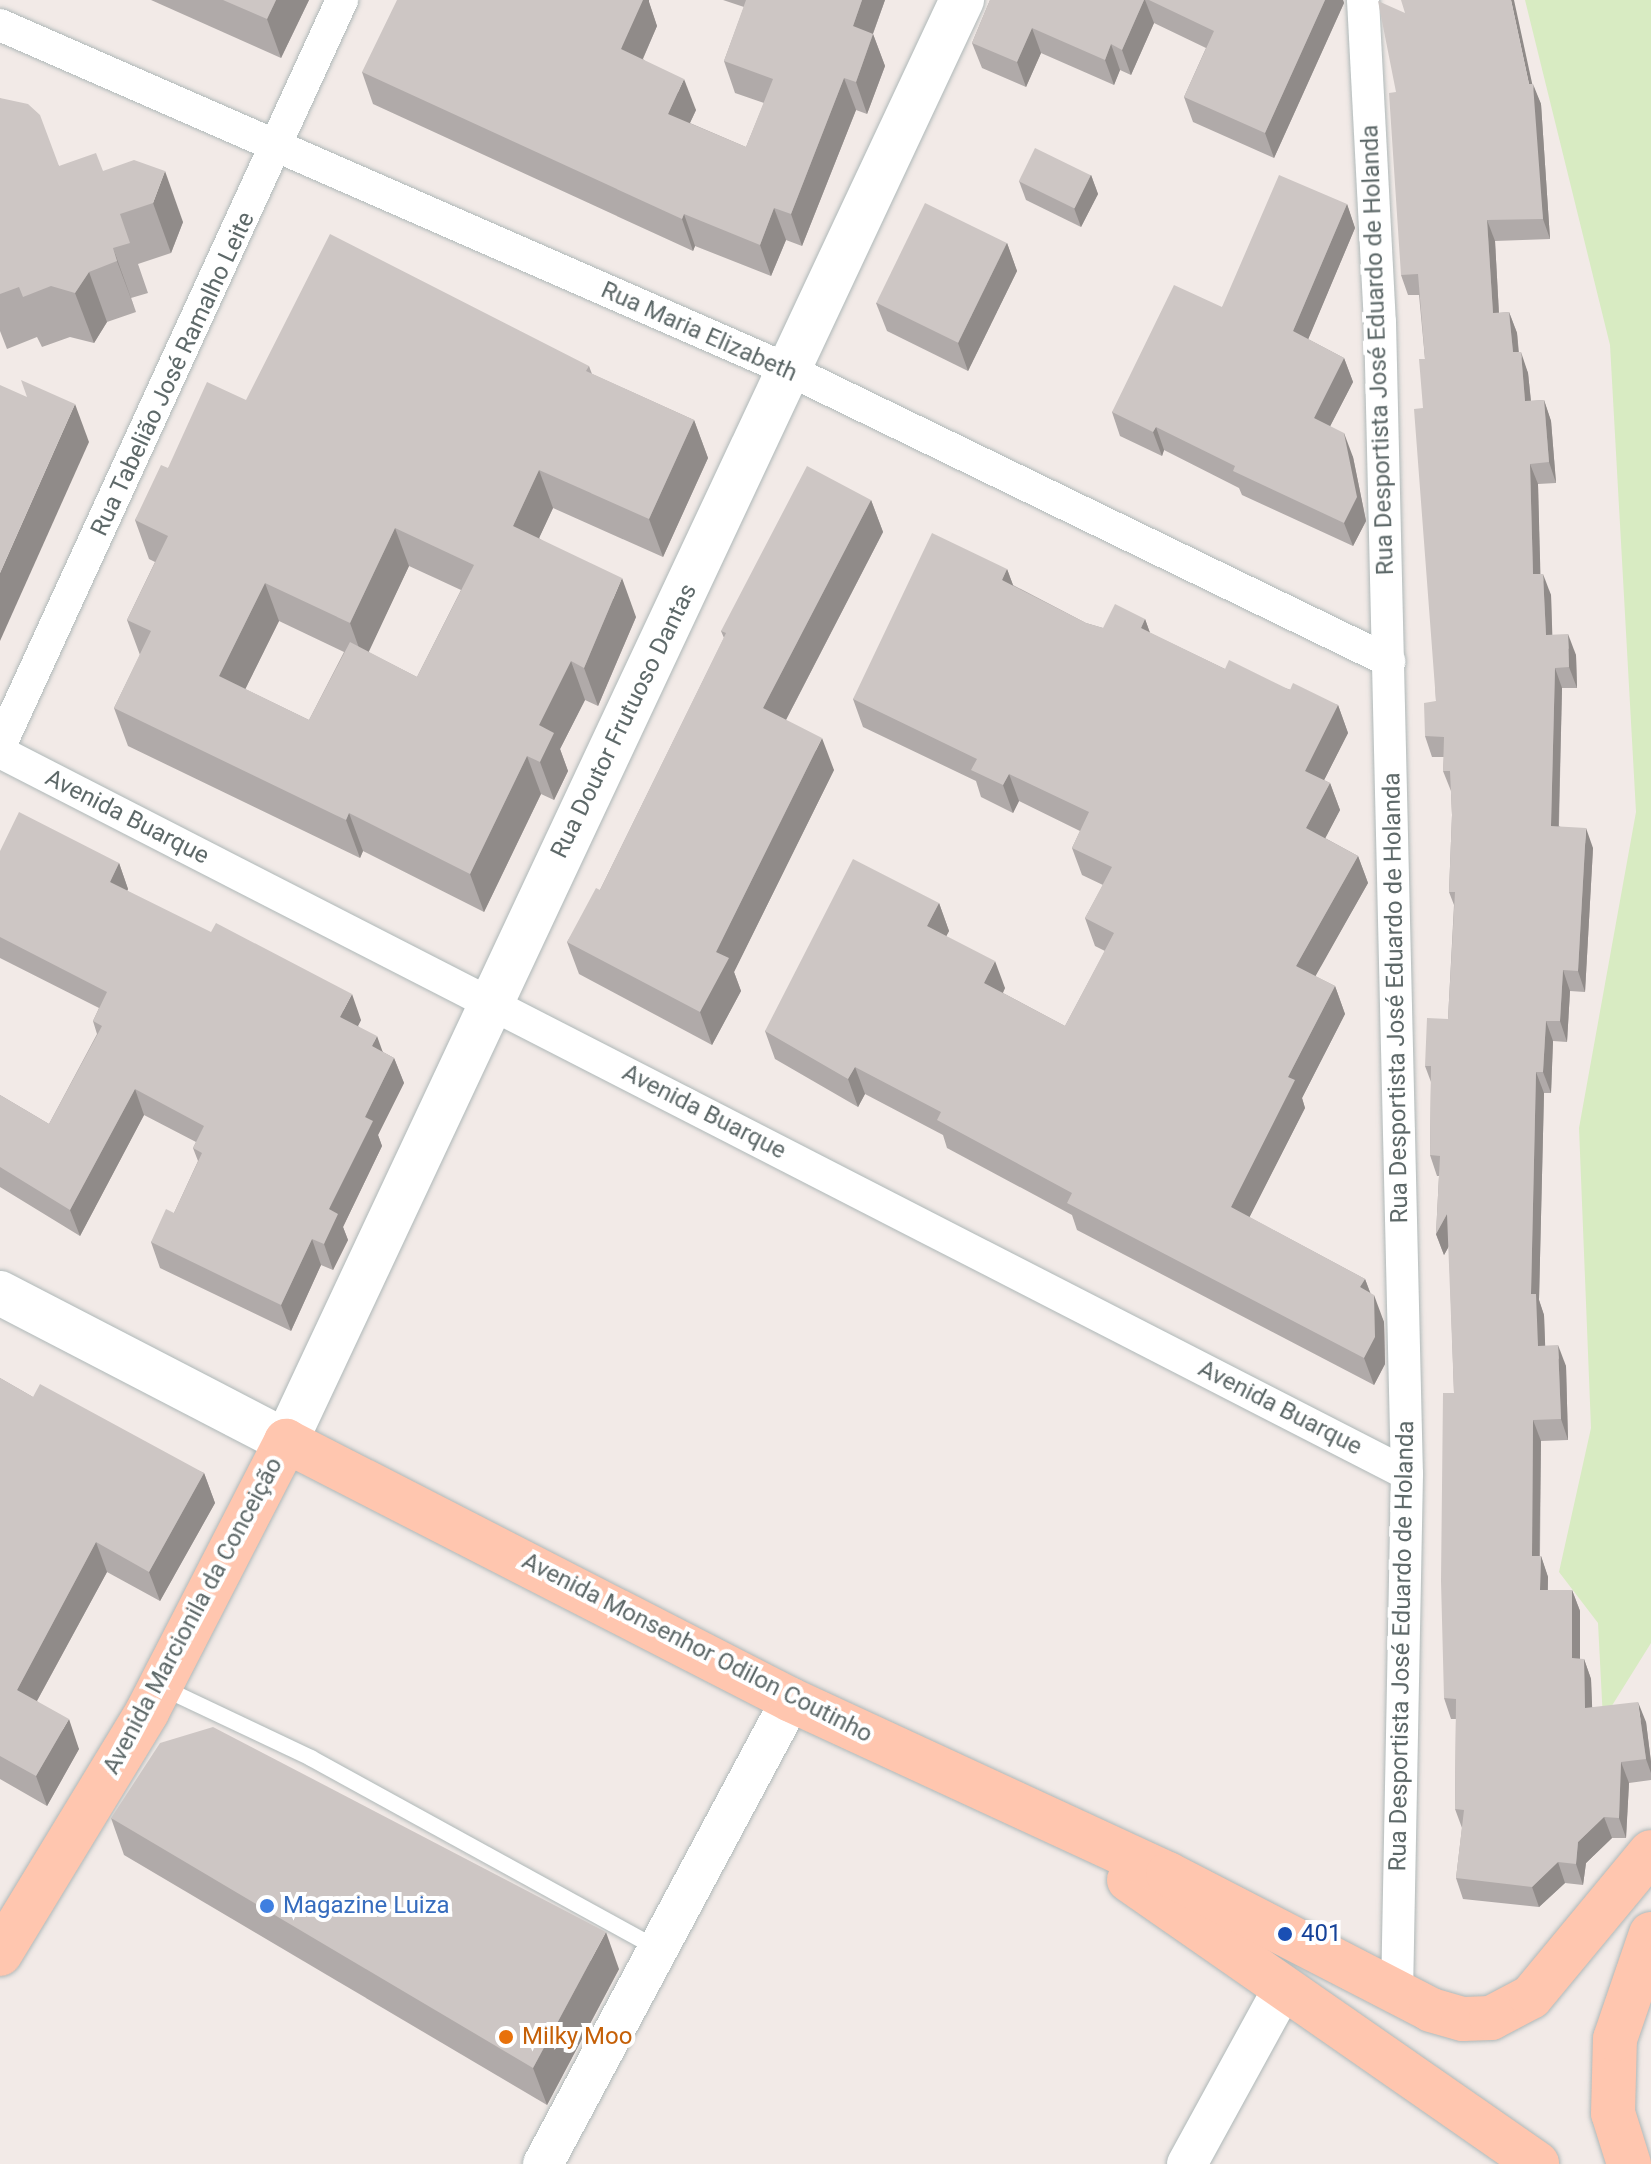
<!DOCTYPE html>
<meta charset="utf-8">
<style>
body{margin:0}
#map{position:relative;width:1651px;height:2164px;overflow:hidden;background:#f2eae7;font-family:Roboto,sans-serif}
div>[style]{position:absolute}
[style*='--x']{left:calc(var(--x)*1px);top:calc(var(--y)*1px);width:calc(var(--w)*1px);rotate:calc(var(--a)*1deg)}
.green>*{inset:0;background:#d8ebc2}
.roads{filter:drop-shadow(0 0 2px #afb8b8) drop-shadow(0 0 2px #afb8b8)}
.service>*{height:16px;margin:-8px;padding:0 8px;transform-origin:8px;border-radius:8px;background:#fff}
.minor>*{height:32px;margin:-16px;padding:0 16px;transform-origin:16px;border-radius:16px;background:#fff}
.tertiary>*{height:40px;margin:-20px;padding:0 20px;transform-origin:20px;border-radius:20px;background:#fff}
.secondary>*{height:44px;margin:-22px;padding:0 22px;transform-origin:22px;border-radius:22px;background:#fff}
.primary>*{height:44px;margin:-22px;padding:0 22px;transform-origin:22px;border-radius:22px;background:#ffc6af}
.wall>*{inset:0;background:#b0aaa9}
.shaded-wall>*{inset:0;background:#908b89}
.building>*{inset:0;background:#cdc6c4;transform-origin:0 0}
.dots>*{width:22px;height:22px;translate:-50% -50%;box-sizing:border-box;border:4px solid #fff;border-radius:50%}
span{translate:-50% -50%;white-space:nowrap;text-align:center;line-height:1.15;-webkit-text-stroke:8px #fff;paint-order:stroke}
.street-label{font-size:24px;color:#5e6969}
.shop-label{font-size:24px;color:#366cbe}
.left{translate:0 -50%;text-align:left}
.transit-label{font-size:24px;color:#164399}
.food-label{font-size:24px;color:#c56008}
</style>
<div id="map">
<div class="green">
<div style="clip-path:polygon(1525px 0,1651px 0,1651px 1643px,1603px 1720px,1598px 1623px,1559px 1572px,1591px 1428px,1579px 1128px,1636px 812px,1610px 345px)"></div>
</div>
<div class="roads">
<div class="service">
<div style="--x:161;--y:1687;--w:166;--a:25.3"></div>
<div style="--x:311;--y:1758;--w:395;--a:28.8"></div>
</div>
<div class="minor">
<div style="--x:1363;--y:0;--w:322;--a:87"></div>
<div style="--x:1380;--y:322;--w:1152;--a:88.66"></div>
<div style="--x:1407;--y:1474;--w:522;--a:91.1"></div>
<div style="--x:0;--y:25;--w:863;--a:23.63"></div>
<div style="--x:791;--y:371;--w:665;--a:25.87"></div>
<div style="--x:0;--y:746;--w:821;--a:-65.37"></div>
<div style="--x:0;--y:752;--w:1581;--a:27.16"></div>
</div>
<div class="tertiary">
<div style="--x:543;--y:2164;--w:526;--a:-61.88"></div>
<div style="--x:1187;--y:2164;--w:202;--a:-61.3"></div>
</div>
<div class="secondary">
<div style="--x:0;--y:1293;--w:322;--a:27.4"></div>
<div style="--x:286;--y:1441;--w:1592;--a:-64.87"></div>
</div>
<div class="primary">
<div style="--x:1129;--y:1880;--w:497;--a:34.8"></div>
<div style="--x:0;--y:1954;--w:283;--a:-58.7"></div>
<div style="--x:147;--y:1712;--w:305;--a:-62.8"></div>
<div style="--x:286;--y:1441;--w:568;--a:27.15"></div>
<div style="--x:791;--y:1700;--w:415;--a:24.8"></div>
<div style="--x:1168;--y:1874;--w:296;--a:27.3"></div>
<div style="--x:1431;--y:2010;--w:33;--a:16"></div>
<div style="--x:1463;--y:2019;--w:28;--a:-2"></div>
<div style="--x:1491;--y:2018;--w:45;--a:-27.7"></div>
<div style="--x:1531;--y:1997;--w:188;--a:-50.4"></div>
<div style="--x:1629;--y:2164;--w:53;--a:-107.4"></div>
<div style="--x:1613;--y:2113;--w:74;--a:-88.5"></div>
<div style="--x:1615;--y:2039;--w:111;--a:-71.1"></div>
</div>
</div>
<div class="wall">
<div style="clip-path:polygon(151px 0,309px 0,281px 58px)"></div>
<div style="clip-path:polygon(723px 0,885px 0,873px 34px,885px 66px,867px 114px,856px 110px,802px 246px,786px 240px,771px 276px,695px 246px,693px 251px,373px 104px,362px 72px,649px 2px,657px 26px,643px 59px,696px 110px,690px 123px,746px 147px,764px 103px,735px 93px,724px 61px,744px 7px)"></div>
<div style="clip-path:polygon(990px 0,1343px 0,1344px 3px,1274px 158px,1193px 122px,1184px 97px,1206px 48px,1154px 23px,1131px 75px,1120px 70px,1114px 85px,1041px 53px,1026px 87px,982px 68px,972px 43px)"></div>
<div style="clip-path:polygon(1532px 84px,1541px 104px,1550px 239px,1495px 241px,1499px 313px,1509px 312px,1517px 333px,1519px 352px,1528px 373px,1531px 401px,1544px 400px,1551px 421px,1556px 483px,1538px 484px,1540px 574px,1551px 595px,1552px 635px,1576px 655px,1577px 688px,1562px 688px,1559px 826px,1593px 848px,1585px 992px,1570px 991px,1567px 1042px,1553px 1041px,1551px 1093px,1544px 1093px,1539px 1300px,1544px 1315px,1545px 1346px,1566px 1366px,1568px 1440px,1541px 1441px,1540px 1556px,1541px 1556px,1548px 1577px,1548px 1590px,1572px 1590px,1580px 1611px,1580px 1659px,1584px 1659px,1591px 1679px,1592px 1707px,1646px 1722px,1651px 1762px,1651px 1780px,1629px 1783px,1626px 1838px,1612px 1838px,1586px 1863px,1583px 1885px,1565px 1883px,1539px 1907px,1463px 1899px,1456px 1878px,1462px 1828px,1455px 1809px,1456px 1719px,1451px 1719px,1444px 1698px,1454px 1393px,1449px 1246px,1444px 1255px,1436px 1234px,1439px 1176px,1437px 1176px,1430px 1155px,1431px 1082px,1425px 1066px,1448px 1019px,1454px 905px,1449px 892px,1452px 815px,1451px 791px,1443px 771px,1444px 757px,1432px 757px,1425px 736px,1436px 701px,1423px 408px,1425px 359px,1419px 295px,1408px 295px,1401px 275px)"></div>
<div style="clip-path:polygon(0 98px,59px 166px,103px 171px,183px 222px,171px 253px,138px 264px,148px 293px,131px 298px,136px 312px,107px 322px,94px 343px,70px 337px,42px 347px,37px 337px,7px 349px,0 331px)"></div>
<div style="clip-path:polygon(1091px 175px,1098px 194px,1081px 227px,1026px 200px,1019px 181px)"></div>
<div style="clip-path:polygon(1347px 204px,1355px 228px,1308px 339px,1344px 358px,1353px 382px,1330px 426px,1353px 457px,1366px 521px,1353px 546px,1242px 495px,1239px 488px,1164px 450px,1162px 456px,1120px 436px,1112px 412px,1222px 307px)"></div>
<div style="clip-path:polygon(1007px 243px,1017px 271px,968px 371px,887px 331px,876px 303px)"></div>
<div style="clip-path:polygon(evenodd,589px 366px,592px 374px,694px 420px,708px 458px,663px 557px,553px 508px,539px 538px,636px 617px,598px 706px,585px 700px,560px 749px,568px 771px,554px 800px,541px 794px,484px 912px,363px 851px,360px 858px,128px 746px,114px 708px,140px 655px,127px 620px,155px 562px,149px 559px,135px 520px,168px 468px,246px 400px,589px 366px,409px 566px,461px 590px,417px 677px,368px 652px,409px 566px,589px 366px,279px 621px,344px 652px,309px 720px,245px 689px,279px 621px)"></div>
<div style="clip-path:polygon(871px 500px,883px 532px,786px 720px,834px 770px,734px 972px,741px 991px,712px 1045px,579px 974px,567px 942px,600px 890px,724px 638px,721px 631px)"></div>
<div style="clip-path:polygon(1007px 569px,1013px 585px,1086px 623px,1103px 628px,1145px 619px,1150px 633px,1225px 669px,1338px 705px,1348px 733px,1324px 780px,1330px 783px,1340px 810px,1325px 838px,1358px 856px,1368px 883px,1315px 976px,1335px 986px,1345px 1014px,1302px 1098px,1305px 1108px,1249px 1217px,1365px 1279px,1370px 1292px,1384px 1322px,1385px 1364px,1374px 1385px,1077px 1230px,1072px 1215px,947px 1148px,943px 1135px,865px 1094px,858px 1107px,775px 1059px,765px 1031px,939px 903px,949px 931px,946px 936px,1005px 988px,1003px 993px,1065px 1026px,1105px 951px,1095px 946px,1085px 918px,1103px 885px,1082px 875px,1072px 848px,1080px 831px,1019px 801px,1013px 813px,981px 797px,976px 781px,863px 727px,853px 699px)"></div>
<div style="clip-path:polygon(0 851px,119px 863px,128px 889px,127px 891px,361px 1020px,358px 1026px,383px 1052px,394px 1058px,404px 1083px,378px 1135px,382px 1146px,343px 1227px,348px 1240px,333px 1270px,321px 1265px,291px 1331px,160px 1268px,151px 1242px,174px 1213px,198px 1161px,193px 1148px,196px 1142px,144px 1115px,80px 1236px,0 1187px,0 1095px,49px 1124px,97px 1034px,93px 1021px,99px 1008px,0 958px)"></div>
<div style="clip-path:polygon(0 1378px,33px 1397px,204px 1473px,215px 1503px,160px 1601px,107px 1572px,37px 1701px,79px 1749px,47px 1806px,0 1779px)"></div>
<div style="clip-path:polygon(111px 1818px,619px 1969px,547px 2105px,124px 1855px)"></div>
</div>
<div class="shaded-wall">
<div style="clip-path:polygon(276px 0,309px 0,281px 58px,267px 19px)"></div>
<div style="clip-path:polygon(635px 0,649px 0,649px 2px,657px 26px,633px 81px,621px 49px)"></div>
<div style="clip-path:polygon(862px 0,885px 0,864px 58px,853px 26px)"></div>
<div style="clip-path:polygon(1144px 0,1145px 0,1154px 23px,1131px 75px,1122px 50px)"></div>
<div style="clip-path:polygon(1325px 0,1343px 0,1344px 3px,1274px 158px,1265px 133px)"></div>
<div style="clip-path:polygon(1511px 0,1514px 0,1534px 92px,1533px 84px,1541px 104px,1550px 239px,1543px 219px,1529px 84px)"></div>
<div style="clip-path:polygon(1032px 28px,1041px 53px,1026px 87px,1017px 62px)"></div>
<div style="clip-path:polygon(873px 34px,885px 66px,867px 114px,856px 82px)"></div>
<div style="clip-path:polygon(1111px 44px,1120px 70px,1114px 85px,1105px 60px)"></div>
<div style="clip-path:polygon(844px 78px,856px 110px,802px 246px,791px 214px)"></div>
<div style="clip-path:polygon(684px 79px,696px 110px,679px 146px,668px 114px)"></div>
<div style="clip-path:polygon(165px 171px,183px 222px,171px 253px,153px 203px)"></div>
<div style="clip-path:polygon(1091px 175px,1098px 194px,1081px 227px,1074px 208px)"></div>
<div style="clip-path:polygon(1347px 204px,1355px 228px,1302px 354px,1293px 331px)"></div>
<div style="clip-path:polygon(774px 208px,786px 240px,771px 276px,760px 245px)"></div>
<div style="clip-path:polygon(684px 214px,695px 246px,693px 251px,682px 219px)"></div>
<div style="clip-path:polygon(1487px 220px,1495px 241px,1500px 334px,1493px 313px)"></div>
<div style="clip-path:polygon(1007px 243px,1017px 271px,968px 371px,958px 343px)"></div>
<div style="clip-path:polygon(113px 248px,131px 298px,136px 312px,117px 261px)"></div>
<div style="clip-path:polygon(89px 272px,107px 322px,94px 343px,75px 293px)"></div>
<div style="clip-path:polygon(1509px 312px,1517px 333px,1520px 373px,1513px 352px)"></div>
<div style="clip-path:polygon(1521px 352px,1528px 373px,1533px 422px,1525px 401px)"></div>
<div style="clip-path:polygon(1344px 358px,1353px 382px,1322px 442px,1314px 418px)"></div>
<div style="clip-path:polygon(1544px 400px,1551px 421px,1556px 483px,1549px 462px)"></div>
<div style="clip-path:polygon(75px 404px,89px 442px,0 641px,0 573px)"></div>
<div style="clip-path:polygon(694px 420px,708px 458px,663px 557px,649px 519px)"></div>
<div style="clip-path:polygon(1156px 427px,1164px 450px,1162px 456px,1153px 432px)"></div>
<div style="clip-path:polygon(1344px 433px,1353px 457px,1366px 521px,1353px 546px,1344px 523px)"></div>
<div style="clip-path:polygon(1530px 464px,1538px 484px,1541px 595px,1533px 574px)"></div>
<div style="clip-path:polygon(539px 470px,553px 508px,527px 564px,513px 526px)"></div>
<div style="clip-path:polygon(871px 500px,883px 532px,775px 741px,763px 708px)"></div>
<div style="clip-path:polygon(395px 528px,409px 566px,364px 662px,350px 623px)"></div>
<div style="clip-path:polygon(1007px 569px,1017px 596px,1002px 580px)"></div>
<div style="clip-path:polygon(1543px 574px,1551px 595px,1553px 655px,1546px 635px)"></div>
<div style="clip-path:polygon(622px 578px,636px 617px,598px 706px,584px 668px)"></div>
<div style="clip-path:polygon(265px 583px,279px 621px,233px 714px,219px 676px)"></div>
<div style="clip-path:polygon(1145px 619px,1155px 647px,1141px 628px)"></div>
<div style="clip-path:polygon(1568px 634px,1576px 655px,1577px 688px,1569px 667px)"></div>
<div style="clip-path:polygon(571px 661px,585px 700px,560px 749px,568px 771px,554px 800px,540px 762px,539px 725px)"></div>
<div style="clip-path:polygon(1555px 668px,1562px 688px,1558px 847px,1551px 826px)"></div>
<div style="clip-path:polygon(1338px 705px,1348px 733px,1315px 798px,1305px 771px)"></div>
<div style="clip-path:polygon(822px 738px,834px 770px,734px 972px,741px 991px,712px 1045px,700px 1012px,716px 952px)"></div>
<div style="clip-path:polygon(527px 756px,541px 794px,484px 912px,470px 874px)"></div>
<div style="clip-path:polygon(1009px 774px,1019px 801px,1013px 813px,1003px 785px)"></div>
<div style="clip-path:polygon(1330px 783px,1340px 810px,1316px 856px,1306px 828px)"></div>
<div style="clip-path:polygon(349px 813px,363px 851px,360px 858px,346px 820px)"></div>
<div style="clip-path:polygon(1586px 828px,1593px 848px,1585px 992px,1578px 971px)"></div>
<div style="clip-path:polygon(1358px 856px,1368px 883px,1306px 993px,1296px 966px)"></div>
<div style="clip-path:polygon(119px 863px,128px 889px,119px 908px,110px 882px)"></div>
<div style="clip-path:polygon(939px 903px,949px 931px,937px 954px,927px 926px)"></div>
<div style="clip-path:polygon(995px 961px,1005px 988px,994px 1010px,984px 983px)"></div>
<div style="clip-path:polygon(1563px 970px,1570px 991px,1567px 1042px,1560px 1021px)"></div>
<div style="clip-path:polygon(1335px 986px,1345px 1014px,1302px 1098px,1305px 1108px,1241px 1234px,1231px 1207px,1288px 1077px)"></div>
<div style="clip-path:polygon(352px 994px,361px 1020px,349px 1043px,340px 1017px)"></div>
<div style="clip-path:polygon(1546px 1021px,1553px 1041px,1551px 1093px,1543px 1072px)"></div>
<div style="clip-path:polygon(377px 1036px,386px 1061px,372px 1046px)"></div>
<div style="clip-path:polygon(394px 1058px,404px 1083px,378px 1135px,382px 1146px,343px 1227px,348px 1240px,333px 1270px,324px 1244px,329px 1209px,365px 1117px)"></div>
<div style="clip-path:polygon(855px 1067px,865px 1094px,858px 1107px,848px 1079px)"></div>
<div style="clip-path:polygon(1536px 1072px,1544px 1093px,1539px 1300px,1544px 1315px,1546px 1367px,1538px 1346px,1531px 1294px)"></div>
<div style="clip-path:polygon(135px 1089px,144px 1115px,80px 1236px,70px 1210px)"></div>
<div style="clip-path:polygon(1447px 1214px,1455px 1235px,1444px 1255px,1436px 1234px)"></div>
<div style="clip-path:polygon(312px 1239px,321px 1265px,291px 1331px,281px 1305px)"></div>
<div style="clip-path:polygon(1365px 1279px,1375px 1306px,1360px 1287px)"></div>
<div style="clip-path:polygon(1374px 1295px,1384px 1322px,1385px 1364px,1374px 1385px,1364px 1358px)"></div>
<div style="clip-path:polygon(1558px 1345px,1566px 1366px,1568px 1440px,1561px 1419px)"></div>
<div style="clip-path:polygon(1533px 1420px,1541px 1441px,1539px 1577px,1532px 1556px)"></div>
<div style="clip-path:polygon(204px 1473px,215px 1503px,160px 1601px,149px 1572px)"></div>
<div style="clip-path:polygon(96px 1542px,107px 1572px,27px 1719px,17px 1690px)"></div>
<div style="clip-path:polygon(1541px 1556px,1548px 1577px,1547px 1611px,1540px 1590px)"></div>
<div style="clip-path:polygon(1572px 1590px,1580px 1611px,1580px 1679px,1572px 1658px)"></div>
<div style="clip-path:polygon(1584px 1659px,1591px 1679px,1593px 1729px,1585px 1708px)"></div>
<div style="clip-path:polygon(1638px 1702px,1646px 1722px,1651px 1762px,1651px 1773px,1646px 1759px)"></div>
<div style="clip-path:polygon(69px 1719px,79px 1749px,47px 1806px,36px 1776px)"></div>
<div style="clip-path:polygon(1621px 1762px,1629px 1783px,1626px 1838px,1619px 1818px)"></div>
<div style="clip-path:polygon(1604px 1817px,1612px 1838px,1586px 1863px,1583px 1885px,1576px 1864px,1578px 1842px)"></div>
<div style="clip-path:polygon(1558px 1862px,1565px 1883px,1539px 1907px,1532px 1887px)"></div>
<div style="clip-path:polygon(606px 1932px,619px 1969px,547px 2105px,533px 2068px)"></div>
</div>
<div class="building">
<div style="clip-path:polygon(223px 0,276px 0,267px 19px)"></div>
<div style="clip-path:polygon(397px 0,643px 0,621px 49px,684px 79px,668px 114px,746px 147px,773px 79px,724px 61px,746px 0,862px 0,853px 26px,873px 34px,856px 82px,844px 78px,791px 214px,774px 208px,760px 245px,684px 214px,682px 219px,362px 72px)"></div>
<div style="clip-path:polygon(990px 0,1144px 0,1122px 50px,1111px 44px,1105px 60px,1032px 28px,1017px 62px,972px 43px)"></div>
<div style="clip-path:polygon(1149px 0,1325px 0,1265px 133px,1184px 97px,1214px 31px)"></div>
<div style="clip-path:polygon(1401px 0,1511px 0,1529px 84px,1533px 84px,1543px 219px,1487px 220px,1493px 313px,1509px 312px,1513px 352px,1521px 352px,1525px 401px,1544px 400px,1549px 462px,1530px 464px,1533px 574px,1543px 574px,1546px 635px,1568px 634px,1569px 667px,1555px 668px,1551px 826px,1586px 828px,1578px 971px,1563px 970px,1560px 1021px,1546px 1021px,1543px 1072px,1536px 1072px,1531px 1294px,1536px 1294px,1538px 1346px,1558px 1345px,1561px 1419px,1533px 1420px,1532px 1556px,1541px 1556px,1540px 1590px,1572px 1590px,1572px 1658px,1584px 1659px,1585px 1708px,1638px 1702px,1646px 1759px,1621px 1762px,1619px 1818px,1604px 1817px,1578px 1842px,1576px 1864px,1558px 1862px,1532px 1887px,1456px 1878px,1464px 1810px,1455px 1809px,1456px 1699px,1444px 1698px,1441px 1581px,1443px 1393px,1454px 1393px,1447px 1214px,1436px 1234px,1440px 1156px,1430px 1155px,1431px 1066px,1425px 1066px,1427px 1018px,1448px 1019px,1455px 892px,1449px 892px,1452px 815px,1450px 771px,1443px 771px,1444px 737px,1425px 736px,1424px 703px,1436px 701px,1414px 409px,1423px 408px,1419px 359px,1425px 359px,1418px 274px,1401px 275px,1389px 93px,1396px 92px,1378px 1px,1405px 13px)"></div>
<div style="clip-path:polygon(0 98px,28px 104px,40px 115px,59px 166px,96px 153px,103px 171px,134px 160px,165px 171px,153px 203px,120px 214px,130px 243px,113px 248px,117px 261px,89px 272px,75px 293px,51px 286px,23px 297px,19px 287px,0 294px)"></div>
<div style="left:1035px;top:148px;width:62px;height:37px;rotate:26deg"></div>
<div style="clip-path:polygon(1279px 175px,1347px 204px,1293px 331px,1344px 358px,1314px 418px,1344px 433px,1357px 497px,1344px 523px,1233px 471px,1235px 466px,1156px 427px,1153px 432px,1112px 412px,1174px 285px,1222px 307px)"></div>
<div style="left:925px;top:203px;width:91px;height:111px;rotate:26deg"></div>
<div style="clip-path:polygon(evenodd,330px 234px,589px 366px,586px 371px,694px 420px,649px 519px,539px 470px,513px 526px,622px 578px,584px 668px,571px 661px,539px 725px,554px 733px,540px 762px,527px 756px,470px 874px,349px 813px,346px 820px,114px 708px,151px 631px,127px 620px,168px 536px,135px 520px,161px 465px,168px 468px,207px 382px,246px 400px,330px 234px,395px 528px,474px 565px,417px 677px,350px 642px,309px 720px,219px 676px,265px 583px,350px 623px,395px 528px)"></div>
<div style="clip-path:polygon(21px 380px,75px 404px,0 573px,0 385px,27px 397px)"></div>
<div style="clip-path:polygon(807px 466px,871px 500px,763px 708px,822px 738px,716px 952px,729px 958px,700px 1012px,567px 942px,596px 888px,600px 890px,726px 633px,721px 631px)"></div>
<div style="clip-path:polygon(932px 533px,1007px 569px,1002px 580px,1086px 623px,1103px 628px,1115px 604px,1145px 619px,1141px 628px,1225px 669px,1229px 660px,1290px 690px,1293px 683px,1338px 705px,1305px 771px,1330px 783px,1306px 828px,1358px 856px,1296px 966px,1335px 986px,1288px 1077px,1295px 1080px,1231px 1207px,1365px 1279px,1360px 1287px,1374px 1295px,1375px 1337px,1364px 1358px,1067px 1203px,1072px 1193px,937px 1120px,941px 1112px,855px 1067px,848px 1079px,765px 1031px,853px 859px,939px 903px,927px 926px,995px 961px,984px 983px,1065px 1026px,1114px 933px,1085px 918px,1112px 867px,1072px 848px,1089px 812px,1009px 774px,1003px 785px,971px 770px,977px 759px,853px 699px)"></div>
<div style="clip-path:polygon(19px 812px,119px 863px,110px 882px,211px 932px,216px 923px,352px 994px,340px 1017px,377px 1036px,372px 1046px,394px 1058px,365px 1117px,373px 1121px,329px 1209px,338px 1214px,324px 1244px,312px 1239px,281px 1305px,151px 1242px,166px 1209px,174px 1213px,202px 1153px,193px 1148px,204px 1126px,135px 1089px,70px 1210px,0 1167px,0 1095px,49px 1124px,102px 1026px,93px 1021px,107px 992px,0 937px,0 851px)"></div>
<div style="clip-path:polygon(0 1378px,33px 1397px,40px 1384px,204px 1473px,149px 1572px,96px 1542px,17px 1690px,69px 1719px,36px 1776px,0 1756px)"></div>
<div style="clip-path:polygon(213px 1727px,606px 1932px,533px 2068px,111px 1818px,160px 1743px)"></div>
</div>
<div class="dots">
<div style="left:267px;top:1906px;background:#3f7fe0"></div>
<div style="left:1285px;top:1934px;background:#1a4fb4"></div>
<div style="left:506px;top:2037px;background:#e8710a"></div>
</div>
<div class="street-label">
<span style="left:699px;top:332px;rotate:24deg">Rua Maria Elizabeth</span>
<span style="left:1378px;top:350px;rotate:-92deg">Rua Desportista José Eduardo de Holanda</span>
<span style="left:173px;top:374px;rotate:-65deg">Rua Tabelião José Ramalho Leite</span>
<span style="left:624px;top:721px;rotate:-64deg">Rua Doutor Frutuoso Dantas</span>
<span style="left:127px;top:817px;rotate:27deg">Avenida Buarque</span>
<span style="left:1396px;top:998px;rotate:-91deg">Rua Desportista José Eduardo de Holanda</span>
<span style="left:704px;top:1112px;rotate:27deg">Avenida Buarque</span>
<span style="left:1280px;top:1408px;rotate:27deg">Avenida Buarque</span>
<span style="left:193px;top:1616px;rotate:-62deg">Avenida Marcionila da Conceição</span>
<span style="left:1402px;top:1646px;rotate:-89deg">Rua Desportista José Eduardo de Holanda</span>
<span style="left:697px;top:1648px;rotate:27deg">Avenida Monsenhor Odilon Coutinho</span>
</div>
<div class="shop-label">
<span class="left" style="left:283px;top:1906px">Magazine Luiza</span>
</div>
<div class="transit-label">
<span class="left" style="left:1301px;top:1934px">401</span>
</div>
<div class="food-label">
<span class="left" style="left:522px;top:2037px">Milky Moo</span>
</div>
</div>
